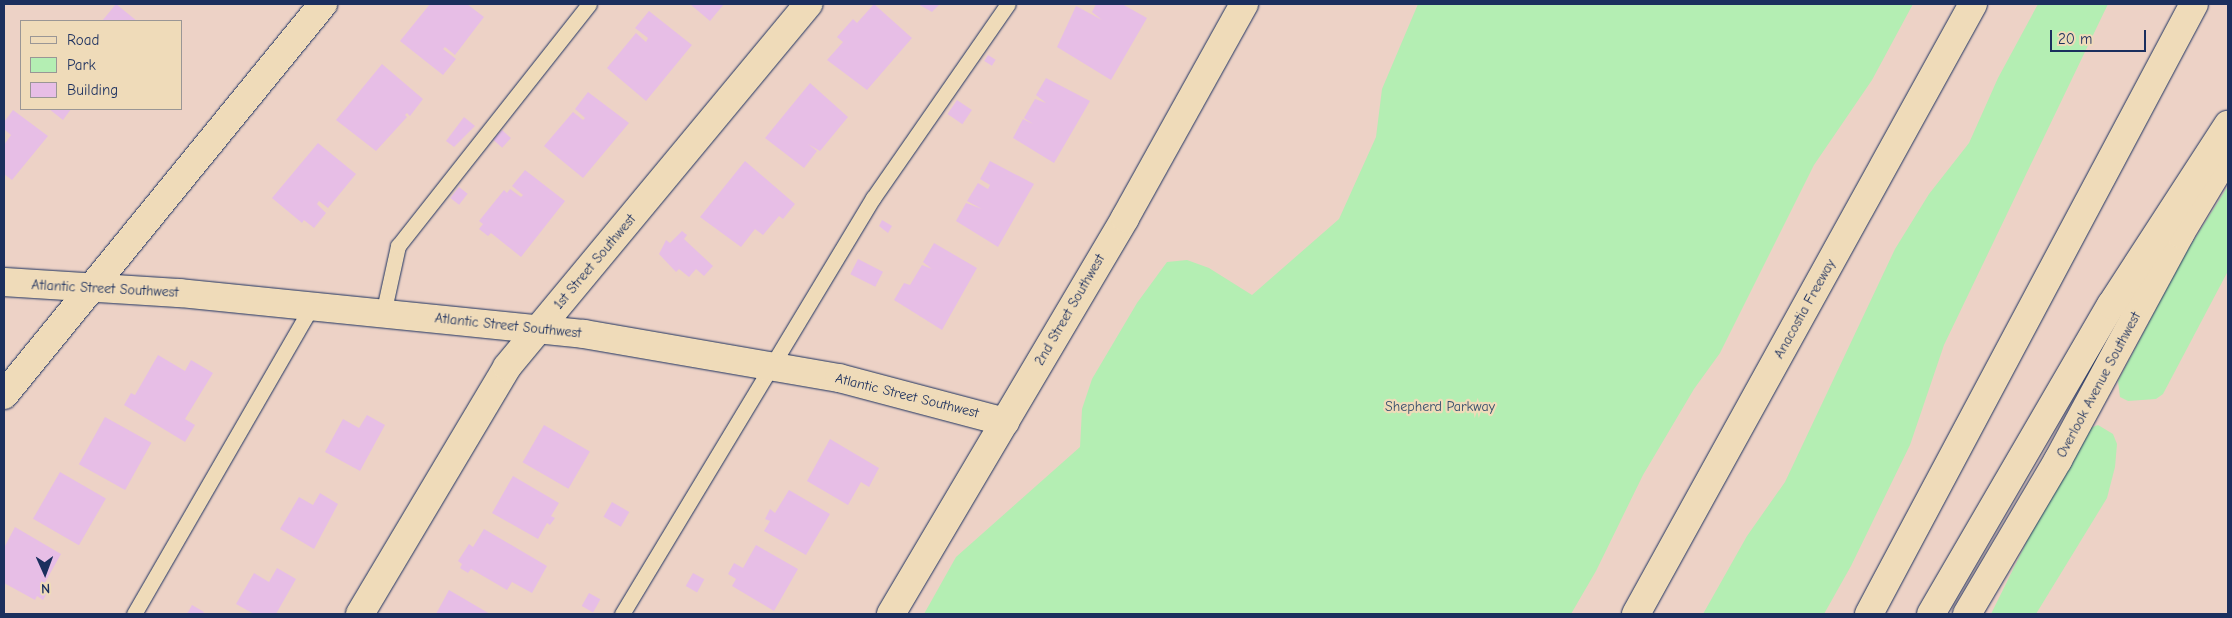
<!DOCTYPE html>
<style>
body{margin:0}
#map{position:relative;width:2232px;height:618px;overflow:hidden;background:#edd2c6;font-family:"Comic Neue",sans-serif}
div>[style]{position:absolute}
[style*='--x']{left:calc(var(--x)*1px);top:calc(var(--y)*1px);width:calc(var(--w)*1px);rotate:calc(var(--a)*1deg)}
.green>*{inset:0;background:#b4eeb3}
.building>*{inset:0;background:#e7bee6;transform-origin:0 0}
.roads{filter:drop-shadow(0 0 1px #1b2f5e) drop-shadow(0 0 1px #1b2f5e)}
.service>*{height:15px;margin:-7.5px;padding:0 7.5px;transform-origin:7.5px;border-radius:7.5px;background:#efdbb9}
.minor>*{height:28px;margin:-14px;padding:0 14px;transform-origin:14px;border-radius:14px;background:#efdbb9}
.tertiary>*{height:28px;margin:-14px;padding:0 14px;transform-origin:14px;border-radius:14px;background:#efdbb9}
.motorway>*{height:28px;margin:-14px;padding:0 14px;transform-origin:14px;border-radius:14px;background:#efdbb9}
span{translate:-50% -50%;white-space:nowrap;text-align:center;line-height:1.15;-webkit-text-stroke:4.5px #efdbb9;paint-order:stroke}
.street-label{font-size:14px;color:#1b2f5e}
.park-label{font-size:14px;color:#324c6b}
.frame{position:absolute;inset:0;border:5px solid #1b2f5e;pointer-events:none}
.legend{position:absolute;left:20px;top:20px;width:162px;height:90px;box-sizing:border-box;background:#efdbb9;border:1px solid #9a9695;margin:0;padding:6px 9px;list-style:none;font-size:15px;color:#1b2f5e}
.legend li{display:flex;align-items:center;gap:10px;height:25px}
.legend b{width:25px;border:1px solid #9a9695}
.north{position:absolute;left:20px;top:548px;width:50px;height:50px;-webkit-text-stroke:4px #efdbb9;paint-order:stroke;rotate:178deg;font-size:14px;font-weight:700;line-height:20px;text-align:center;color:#1b2f5e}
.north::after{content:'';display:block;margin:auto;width:18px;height:22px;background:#1b2f5e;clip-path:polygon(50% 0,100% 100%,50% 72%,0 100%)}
.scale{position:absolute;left:2050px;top:30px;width:96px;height:22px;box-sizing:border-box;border:2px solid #1b2f5e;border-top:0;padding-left:6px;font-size:15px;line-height:18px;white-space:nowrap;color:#1b2f5e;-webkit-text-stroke:4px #efdbb9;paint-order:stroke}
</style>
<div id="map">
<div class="green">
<div style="clip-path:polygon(1418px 4px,1913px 4px,1872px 80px,1814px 165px,1720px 353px,1694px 389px,1643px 475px,1596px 571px,1571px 614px,924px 614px,956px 557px,1080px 447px,1082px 409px,1092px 379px,1137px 303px,1167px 262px,1187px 260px,1209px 268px,1252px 295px,1339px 219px,1376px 137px,1382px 89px)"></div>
<div style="clip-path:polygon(2038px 4px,2108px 4px,1944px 345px,1910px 445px,1851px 566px,1824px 614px,1703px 614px,1747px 536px,1785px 482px,1895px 249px,1929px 194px,1969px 143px,1998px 78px)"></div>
<div style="clip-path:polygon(2228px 186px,2228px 271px,2163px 394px,2156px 399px,2128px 401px,2120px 397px,2118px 381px,2185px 254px)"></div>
<div style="clip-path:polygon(2098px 425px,2113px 434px,2117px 444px,2115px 467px,2107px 498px,2036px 614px,1991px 614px,2030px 535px,2090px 428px)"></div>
</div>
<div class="building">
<div style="clip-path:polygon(116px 4px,137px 21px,102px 21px)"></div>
<div style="clip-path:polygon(430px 4px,467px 4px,484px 17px,455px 55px,445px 47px,443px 49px,456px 59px,443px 75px,400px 41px)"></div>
<div style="clip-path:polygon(690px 4px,724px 4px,710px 21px)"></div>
<div style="clip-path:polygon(874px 4px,912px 38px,867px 90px,827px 60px,843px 42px,837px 37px,853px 19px,857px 23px)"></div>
<div style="clip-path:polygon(918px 4px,940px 4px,932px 12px)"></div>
<div style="clip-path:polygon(1096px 4px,1122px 4px,1147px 18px,1111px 80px,1057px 47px,1076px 6px,1102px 20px,1092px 12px)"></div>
<div style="clip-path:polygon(649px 11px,692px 45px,646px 101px,607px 68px,636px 33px,646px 42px,648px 38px,635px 28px)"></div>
<div style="left:988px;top:55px;width:9px;height:7px;rotate:32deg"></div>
<div style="clip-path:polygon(382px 64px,423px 99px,410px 116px,407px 113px,405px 115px,407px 117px,376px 151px,336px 120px)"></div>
<div style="clip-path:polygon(1046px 78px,1090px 101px,1054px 163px,1013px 138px,1023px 119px,1033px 124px,1024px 118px,1035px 99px,1046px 103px,1036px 95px)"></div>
<div style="clip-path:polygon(810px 83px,848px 117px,820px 151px,808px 144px,817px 151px,804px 168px,765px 138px)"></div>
<div style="clip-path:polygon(588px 92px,629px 123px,583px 178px,544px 146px,573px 112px,583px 120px,585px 118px,575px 109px)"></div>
<div style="left:957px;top:100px;width:18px;height:17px;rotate:34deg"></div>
<div style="clip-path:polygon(49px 109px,71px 109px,63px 120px)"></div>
<div style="clip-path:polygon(13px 110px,48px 136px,12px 180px,4px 174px,4px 145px,11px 135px,4px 129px,4px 122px)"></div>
<div style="clip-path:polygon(464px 117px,475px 126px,454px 147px,446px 141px)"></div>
<div style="left:502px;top:130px;width:12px;height:13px;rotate:42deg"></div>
<div style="clip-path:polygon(318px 143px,356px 174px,328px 208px,319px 201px,317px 204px,326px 213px,314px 228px,304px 220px,302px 223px,272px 198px)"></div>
<div style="clip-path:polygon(745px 161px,795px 204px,783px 219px,779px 216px,763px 235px,755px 229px,741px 247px,700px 217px)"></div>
<div style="clip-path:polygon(990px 161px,1034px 184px,998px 247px,956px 221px,966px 203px,982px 209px,967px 201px,978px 183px,988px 189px,990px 185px,980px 179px)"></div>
<div style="clip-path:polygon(525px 170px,565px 201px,521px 257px,491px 233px,488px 236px,479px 229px,483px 224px,479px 221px,504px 190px,507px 193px,510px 189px,521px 197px,523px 195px,512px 186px)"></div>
<div style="left:459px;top:187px;width:11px;height:14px;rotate:38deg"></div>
<div style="clip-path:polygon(882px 220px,892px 226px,888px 233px,879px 226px)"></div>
<div style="clip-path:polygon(682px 231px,687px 235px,684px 239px,713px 266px,704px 276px,696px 269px,689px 277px,679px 269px,676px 272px,659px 254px,666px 240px,670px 243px)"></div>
<div style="clip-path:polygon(934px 243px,977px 268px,942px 330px,894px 300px,904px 283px,910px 285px,922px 265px,932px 269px,923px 262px)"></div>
<div style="left:858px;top:259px;width:28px;height:17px;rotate:27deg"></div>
<div style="clip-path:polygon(158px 355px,185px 371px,191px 360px,213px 373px,185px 419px,195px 425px,185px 442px,124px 405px,131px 393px,135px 395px)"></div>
<div style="clip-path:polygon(367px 415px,385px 425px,360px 471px,325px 452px,343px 419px,359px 428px)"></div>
<div style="left:105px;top:417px;width:53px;height:54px;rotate:29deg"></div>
<div style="left:544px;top:425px;width:53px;height:43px;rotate:30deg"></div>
<div style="clip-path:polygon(830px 439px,879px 468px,869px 487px,861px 482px,848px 505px,807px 481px)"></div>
<div style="left:60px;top:472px;width:53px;height:54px;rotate:30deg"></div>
<div style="clip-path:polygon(513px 476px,559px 503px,551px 516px,555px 518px,550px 525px,547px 523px,538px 539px,492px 513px)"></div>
<div style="clip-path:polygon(789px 490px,830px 514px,806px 555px,764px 531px,770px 521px,765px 519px,770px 509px,775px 513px)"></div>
<div style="clip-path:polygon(320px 493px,338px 504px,314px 549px,280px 529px,299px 497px,313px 505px)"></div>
<div style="left:612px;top:502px;width:20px;height:17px;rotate:30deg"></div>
<div style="clip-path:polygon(15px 527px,61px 554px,43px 586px,49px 589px,43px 600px,37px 596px,35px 600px,4px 583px,4px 548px)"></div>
<div style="clip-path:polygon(484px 529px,547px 566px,532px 593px,512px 582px,507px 590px,471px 569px,468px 573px,460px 568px,462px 564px,458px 561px,469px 544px,473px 547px)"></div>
<div style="clip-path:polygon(756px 545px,798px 569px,774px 611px,732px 586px,736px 579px,728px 574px,734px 563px,743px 568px)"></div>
<div style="clip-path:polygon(277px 568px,296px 579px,276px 614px,254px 614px,236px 604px,254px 573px,269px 582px)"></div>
<div style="left:693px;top:573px;width:13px;height:15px;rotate:29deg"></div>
<div style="clip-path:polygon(449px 590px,490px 614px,436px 614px)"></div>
<div style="left:589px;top:593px;width:13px;height:15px;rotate:29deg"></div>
<div style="clip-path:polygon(192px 605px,204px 612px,203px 614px,187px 614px)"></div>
</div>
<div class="roads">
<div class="service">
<div style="--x:383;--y:314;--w:70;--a:-77.6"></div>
<div style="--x:398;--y:246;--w:308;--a:-51.7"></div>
<div style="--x:134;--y:614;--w:354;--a:-60"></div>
<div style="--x:622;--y:614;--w:486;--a:-58.9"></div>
<div style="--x:873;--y:198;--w:236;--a:-55.2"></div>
</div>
<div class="minor">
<div style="--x:4;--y:282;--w:176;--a:3.6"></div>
<div style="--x:180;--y:293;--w:406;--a:5.8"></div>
<div style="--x:584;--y:334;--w:259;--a:9.8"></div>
<div style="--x:839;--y:378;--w:172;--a:14.8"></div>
<div style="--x:360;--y:614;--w:287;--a:-59.2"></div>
<div style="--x:507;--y:367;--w:472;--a:-50.3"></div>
<div style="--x:891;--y:614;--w:460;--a:-59.4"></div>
<div style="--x:1125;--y:218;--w:245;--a:-60.9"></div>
</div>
<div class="tertiary">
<div style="--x:4;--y:395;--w:505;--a:-50.79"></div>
<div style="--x:1967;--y:614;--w:179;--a:-59.4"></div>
<div style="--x:2058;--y:460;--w:257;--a:-61.6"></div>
<div style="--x:2180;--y:234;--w:93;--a:-59"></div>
</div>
<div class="motorway">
<div style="--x:1636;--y:614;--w:697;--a:-61.08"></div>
<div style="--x:1869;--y:614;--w:691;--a:-61.95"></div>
<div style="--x:1931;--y:614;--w:358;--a:-59.8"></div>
<div style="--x:2111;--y:305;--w:215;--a:-57"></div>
</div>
</div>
<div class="street-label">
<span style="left:595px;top:262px;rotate:-50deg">1st Street Southwest</span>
<span style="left:105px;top:289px;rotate:3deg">Atlantic Street Southwest</span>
<span style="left:1805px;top:309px;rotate:-61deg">Anacostia Freeway</span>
<span style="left:1070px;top:310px;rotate:-60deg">2nd Street Southwest</span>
<span style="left:508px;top:326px;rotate:6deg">Atlantic Street Southwest</span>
<span style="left:2099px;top:385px;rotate:-62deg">Overlook Avenue Southwest</span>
<span style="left:907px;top:396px;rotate:14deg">Atlantic Street Southwest</span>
</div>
<div class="park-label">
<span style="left:1440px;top:407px">Shepherd Parkway</span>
</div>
<div class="frame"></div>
<ul class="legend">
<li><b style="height:6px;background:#efdbb9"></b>Road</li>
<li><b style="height:14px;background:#b4eeb3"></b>Park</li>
<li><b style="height:14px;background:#e7bee6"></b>Building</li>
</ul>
<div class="north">N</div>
<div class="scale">20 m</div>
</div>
